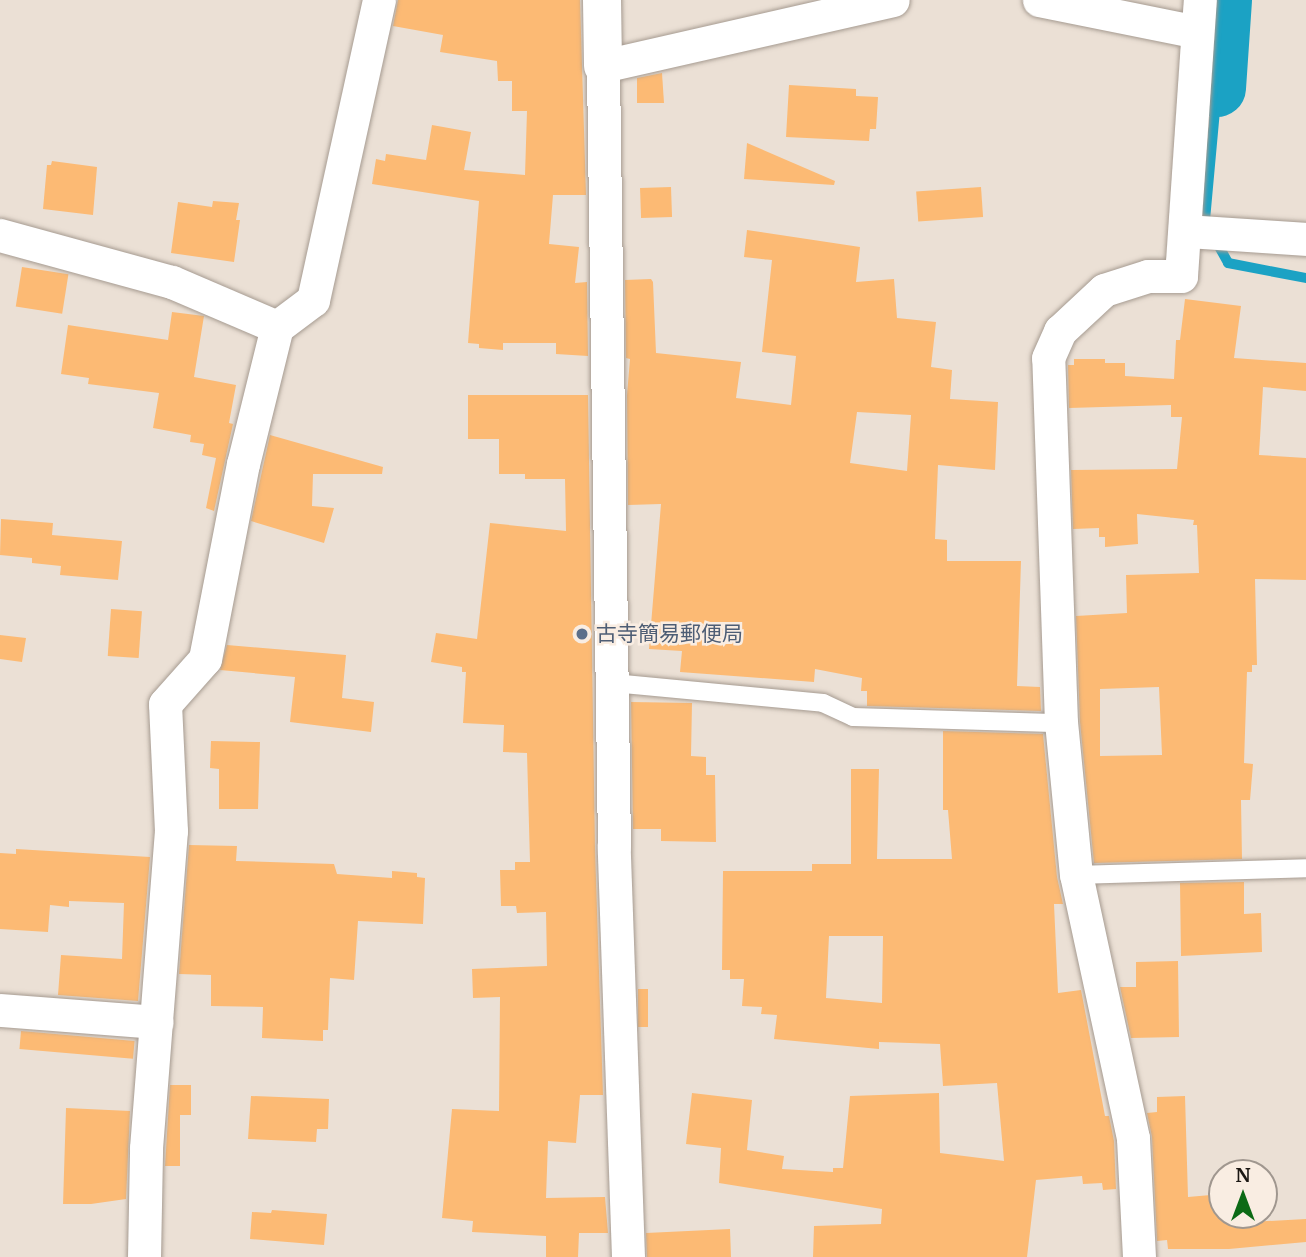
<!DOCTYPE html>
<meta charset="utf-8">
<style>
body{margin:0}
#map{position:relative;width:1306px;height:1257px;overflow:hidden;background:#ebe0d5;font-family:Merriweather,"Noto Sans JP",serif}
div>[style]{position:absolute}
[style*='--x']{left:calc(var(--x)*1px);top:calc(var(--y)*1px);width:calc(var(--w)*1px);rotate:calc(var(--a)*1deg)}
.stream>*{height:10px;margin:-5px;padding:0 5px;transform-origin:5px;border-radius:5px;background:#1ba2c4}
.river>*{height:58px;margin:-29px;padding:0 29px;transform-origin:29px;border-radius:29px;background:#1ba2c4}
.building>*{inset:0;background:#fcba74;transform-origin:0 0}
.roads{filter:drop-shadow(0 0 2px #a69b91) drop-shadow(0 0 2px #a69b91)}
.service>*{height:18px;margin:-9px;padding:0 9px;transform-origin:9px;border-radius:9px;background:#fff}
.minor>*{height:33px;margin:-16.5px;padding:0 16.5px;transform-origin:16.5px;border-radius:16.5px;background:#fff}
.tertiary>*{height:38px;margin:-19px;padding:0 19px;transform-origin:19px;border-radius:19px;background:#fff}
.dots>*{width:19px;height:19px;translate:-50% -50%;box-sizing:border-box;border:4px solid #f9ede2;border-radius:50%}
span{translate:-50% -50%;white-space:nowrap;text-align:center;line-height:1.15;-webkit-text-stroke:5px #f9ede2;paint-order:stroke}
.service-label{font-size:21px;color:#4e5e75}
.left{translate:0 -50%;text-align:left}
.north{position:absolute;left:1208px;top:1159px;width:70px;height:70px;box-sizing:border-box;background:#f9ede2;border:2px solid #a0978f;border-radius:50%;rotate:0deg;font-size:19px;font-weight:700;line-height:28px;text-align:center;color:#1b1713}
.north::after{content:'';display:block;margin:auto;width:24px;height:32px;background:#0c6a15;clip-path:polygon(50% 0,100% 100%,50% 72%,0 100%)}
</style>
<div id="map">
<div class="stream">
<div style="--x:1209;--y:227;--w:8;--a:-120"></div>
<div style="--x:1205;--y:220;--w:133;--a:-84.8"></div>
<div style="--x:1216;--y:241;--w:25;--a:61"></div>
<div style="--x:1228;--y:263;--w:79;--a:10.9"></div>
</div>
<div class="river">
<div style="--x:1217;--y:88;--w:88;--a:-86.1"></div>
</div>
<div class="building">
<div style="clip-path:polygon(398px 0,580px 0,586px 195px,553px 195px,549px 244px,579px 247px,575px 283px,587px 282px,588px 356px,556px 354px,556px 343px,503px 343px,503px 350px,479px 348px,479px 344px,468px 343px,479px 201px,372px 184px,376px 159px,385px 161px,386px 154px,426px 160px,432px 125px,471px 132px,464px 170px,525px 175px,527px 111px,512px 111px,512px 81px,498px 81px,497px 61px,440px 52px,443px 35px,393px 26px)"></div>
<div style="clip-path:polygon(662px 73px,664px 103px,637px 103px,637px 78px)"></div>
<div style="clip-path:polygon(789px 85px,856px 89px,856px 96px,878px 97px,876px 129px,870px 129px,869px 141px,786px 137px)"></div>
<div style="clip-path:polygon(747px 143px,835px 181px,834px 185px,744px 179px)"></div>
<div style="clip-path:polygon(52px 161px,97px 167px,93px 215px,43px 209px,47px 165px,51px 165px)"></div>
<div style="left:671px;top:187px;width:30px;height:31px;rotate:88deg"></div>
<div style="left:981px;top:187px;width:30px;height:65px;rotate:86deg"></div>
<div style="clip-path:polygon(213px 201px,239px 203px,236px 220px,240px 220px,234px 262px,171px 253px,178px 202px,212px 207px)"></div>
<div style="clip-path:polygon(evenodd,747px 230px,860px 247px,856px 282px,894px 279px,897px 318px,936px 322px,931px 367px,952px 370px,950px 399px,998px 402px,995px 470px,938px 465px,935px 539px,947px 540px,947px 561px,1021px 561px,1017px 686px,1040px 687px,1041px 711px,867px 706px,867px 691px,861px 691px,862px 678px,815px 669px,814px 682px,680px 672px,682px 651px,649px 649px,661px 504px,628px 505px,627px 395px,630px 359px,626px 358px,625px 280px,651px 279px,653px 282px,656px 353px,741px 362px,736px 398px,791px 405px,796px 356px,762px 352px,772px 260px,744px 257px,747px 230px,857px 412px,911px 415px,907px 471px,850px 463px,857px 412px)"></div>
<div style="left:22px;top:267px;width:47px;height:40px;rotate:9deg"></div>
<div style="clip-path:polygon(evenodd,1185px 299px,1241px 306px,1234px 358px,1306px 363px,1306px 391px,1263px 387px,1259px 455px,1306px 458px,1306px 580px,1255px 579px,1257px 665px,1252px 665px,1252px 672px,1247px 672px,1244px 763px,1253px 764px,1250px 800px,1241px 800px,1242px 859px,1094px 863px,1080px 722px,1076px 616px,1127px 613px,1126px 575px,1199px 573px,1197px 525px,1193px 525px,1194px 520px,1137px 514px,1138px 544px,1105px 547px,1105px 537px,1099px 537px,1099px 528px,1073px 529px,1071px 470px,1177px 469px,1182px 417px,1171px 417px,1171px 405px,1069px 408px,1068px 365px,1074px 365px,1074px 359px,1105px 359px,1105px 363px,1125px 363px,1125px 376px,1174px 379px,1176px 340px,1180px 340px,1185px 299px,1159px 687px,1162px 755px,1100px 756px,1100px 689px,1159px 687px)"></div>
<div style="clip-path:polygon(172px 312px,204px 316px,194px 377px,236px 385px,229px 423px,233px 424px,214px 511px,206px 508px,216px 458px,202px 455px,204px 444px,190px 442px,191px 435px,153px 428px,159px 393px,88px 384px,89px 378px,61px 374px,68px 325px,168px 340px)"></div>
<div style="clip-path:polygon(468px 395px,588px 395px,595px 848px,603px 1095px,580px 1095px,576px 1143px,548px 1141px,546px 1198px,605px 1197px,608px 1233px,579px 1233px,578px 1257px,546px 1257px,546px 1236px,472px 1232px,473px 1221px,442px 1218px,452px 1109px,499px 1111px,500px 997px,473px 998px,472px 969px,547px 966px,546px 912px,517px 913px,516px 906px,501px 906px,500px 870px,515px 870px,515px 862px,530px 862px,527px 753px,503px 752px,504px 725px,463px 723px,466px 672px,462px 672px,462px 667px,431px 662px,436px 633px,477px 639px,490px 523px,566px 531px,565px 479px,525px 479px,525px 474px,499px 474px,499px 439px,468px 439px)"></div>
<div style="clip-path:polygon(270px 435px,383px 467px,382px 474px,313px 474px,312px 506px,334px 508px,324px 543px,251px 521px)"></div>
<div style="clip-path:polygon(1px 519px,53px 523px,52px 535px,122px 541px,118px 580px,60px 575px,61px 566px,32px 563px,32px 558px,0 555px)"></div>
<div style="left:111px;top:609px;width:31px;height:47px;rotate:4deg"></div>
<div style="clip-path:polygon(0 635px,26px 638px,22px 662px,0 659px)"></div>
<div style="clip-path:polygon(227px 645px,346px 655px,342px 698px,374px 702px,371px 732px,290px 722px,295px 677px,220px 670px)"></div>
<div style="clip-path:polygon(631px 702px,692px 703px,691px 756px,706px 757px,706px 775px,715px 775px,716px 842px,661px 841px,661px 829px,633px 829px)"></div>
<div style="clip-path:polygon(evenodd,943px 731px,1043px 734px,1057px 877px,1063px 904px,1054px 904px,1058px 993px,1081px 990px,1105px 1116px,1109px 1116px,1114px 1141px,1116px 1189px,1103px 1190px,1102px 1183px,1083px 1184px,1082px 1176px,1036px 1180px,1027px 1257px,813px 1257px,814px 1226px,881px 1224px,882px 1209px,719px 1183px,721px 1148px,686px 1144px,692px 1093px,752px 1100px,747px 1150px,784px 1156px,782px 1169px,833px 1172px,833px 1168px,843px 1168px,850px 1096px,939px 1093px,940px 1153px,1004px 1161px,997px 1083px,943px 1086px,940px 1044px,879px 1042px,879px 1049px,774px 1039px,777px 1015px,761px 1014px,762px 1007px,742px 1006px,744px 979px,730px 979px,730px 970px,722px 970px,723px 871px,812px 871px,812px 864px,851px 864px,851px 769px,879px 769px,877px 859px,952px 859px,948px 810px,943px 810px,943px 731px,829px 936px,883px 936px,882px 1003px,826px 998px,829px 936px)"></div>
<div style="clip-path:polygon(211px 741px,260px 742px,258px 809px,219px 809px,219px 769px,210px 768px)"></div>
<div style="clip-path:polygon(189px 845px,237px 846px,236px 861px,334px 864px,337px 874px,392px 878px,392px 871px,417px 873px,417px 877px,425px 878px,423px 924px,358px 921px,354px 980px,330px 978px,328px 1030px,323px 1030px,323px 1041px,262px 1038px,263px 1007px,211px 1006px,211px 975px,179px 974px)"></div>
<div style="clip-path:polygon(16px 849px,150px 857px,138px 1001px,58px 995px,61px 955px,122px 959px,124px 903px,69px 901px,69px 907px,50px 905px,48px 932px,0 929px,0 853px,16px 854px)"></div>
<div style="clip-path:polygon(1244px 882px,1244px 914px,1261px 913px,1262px 952px,1181px 956px,1180px 883px)"></div>
<div style="clip-path:polygon(1178px 961px,1179px 1037px,1131px 1038px,1120px 987px,1136px 987px,1136px 962px)"></div>
<div style="left:648px;top:989px;width:38px;height:10px;rotate:90deg"></div>
<div style="left:21px;top:1031px;width:114px;height:18px;rotate:5deg"></div>
<div style="clip-path:polygon(170px 1085px,191px 1085px,191px 1115px,180px 1115px,180px 1166px,165px 1166px)"></div>
<div style="clip-path:polygon(251px 1096px,329px 1099px,328px 1129px,317px 1129px,316px 1142px,248px 1139px)"></div>
<div style="clip-path:polygon(1185px 1096px,1188px 1197px,1222px 1194px,1222px 1215px,1249px 1215px,1249px 1222px,1306px 1219px,1306px 1242px,1229px 1249px,1168px 1249px,1167px 1240px,1157px 1241px,1152px 1137px,1147px 1113px,1157px 1112px,1157px 1097px)"></div>
<div style="clip-path:polygon(66px 1108px,130px 1111px,126px 1199px,91px 1204px,63px 1204px)"></div>
<div style="clip-path:polygon(272px 1210px,327px 1214px,324px 1245px,250px 1239px,252px 1212px,271px 1213px)"></div>
<div style="clip-path:polygon(730px 1229px,731px 1257px,647px 1257px,646px 1233px)"></div>
</div>
<div class="roads">
<div class="service">
<div style="--x:613;--y:683;--w:211;--a:5.4"></div>
<div style="--x:823;--y:703;--w:33;--a:25"></div>
<div style="--x:853;--y:717;--w:208;--a:1.7"></div>
<div style="--x:1076;--y:875;--w:230;--a:-1.7"></div>
</div>
<div class="minor">
<div style="--x:1039;--y:0;--w:161;--a:11.4"></div>
<div style="--x:1186;--y:231;--w:120;--a:3.8"></div>
<div style="--x:0;--y:235;--w:178;--a:15.3"></div>
<div style="--x:172;--y:282;--w:114;--a:23.2"></div>
<div style="--x:0;--y:1010;--w:157;--a:4.4"></div>
<div style="--x:144;--y:1257;--w:109;--a:-88.9"></div>
<div style="--x:146;--y:1148;--w:318;--a:-85.5"></div>
<div style="--x:171;--y:831;--w:127;--a:-92.7"></div>
<div style="--x:165;--y:704;--w:60;--a:-48.4"></div>
<div style="--x:205;--y:659;--w:199;--a:-79"></div>
<div style="--x:243;--y:464;--w:141;--a:-76.1"></div>
<div style="--x:277;--y:327;--w:45;--a:-36.9"></div>
<div style="--x:313;--y:300;--w:307;--a:-77.6"></div>
<div style="--x:628;--y:1257;--w:410;--a:-92"></div>
<div style="--x:614;--y:847;--w:781;--a:-90.81"></div>
<div style="--x:603;--y:66;--w:297;--a:-12.8"></div>
<div style="--x:1139;--y:1257;--w:119;--a:-92.9"></div>
<div style="--x:1133;--y:1138;--w:269;--a:-102.2"></div>
<div style="--x:1076;--y:875;--w:153;--a:-95.6"></div>
<div style="--x:1061;--y:723;--w:365;--a:-92"></div>
<div style="--x:1048;--y:358;--w:30;--a:-66"></div>
<div style="--x:1060;--y:331;--w:60;--a:-43"></div>
<div style="--x:1104;--y:290;--w:46;--a:-17.7"></div>
<div style="--x:1148;--y:276;--w:33;--a:0"></div>
<div style="--x:1181;--y:276;--w:277;--a:-86.1"></div>
</div>
<div class="tertiary">
<div style="--x:602;--y:0;--w:66;--a:89.1"></div>
</div>
</div>
<div class="dots">
<div style="left:582px;top:634px;background:#5c6f8a"></div>
</div>
<div class="service-label">
<span class="left" style="left:596px;top:634px">古寺簡易郵便局</span>
</div>
<div class="north">N</div>
</div>
